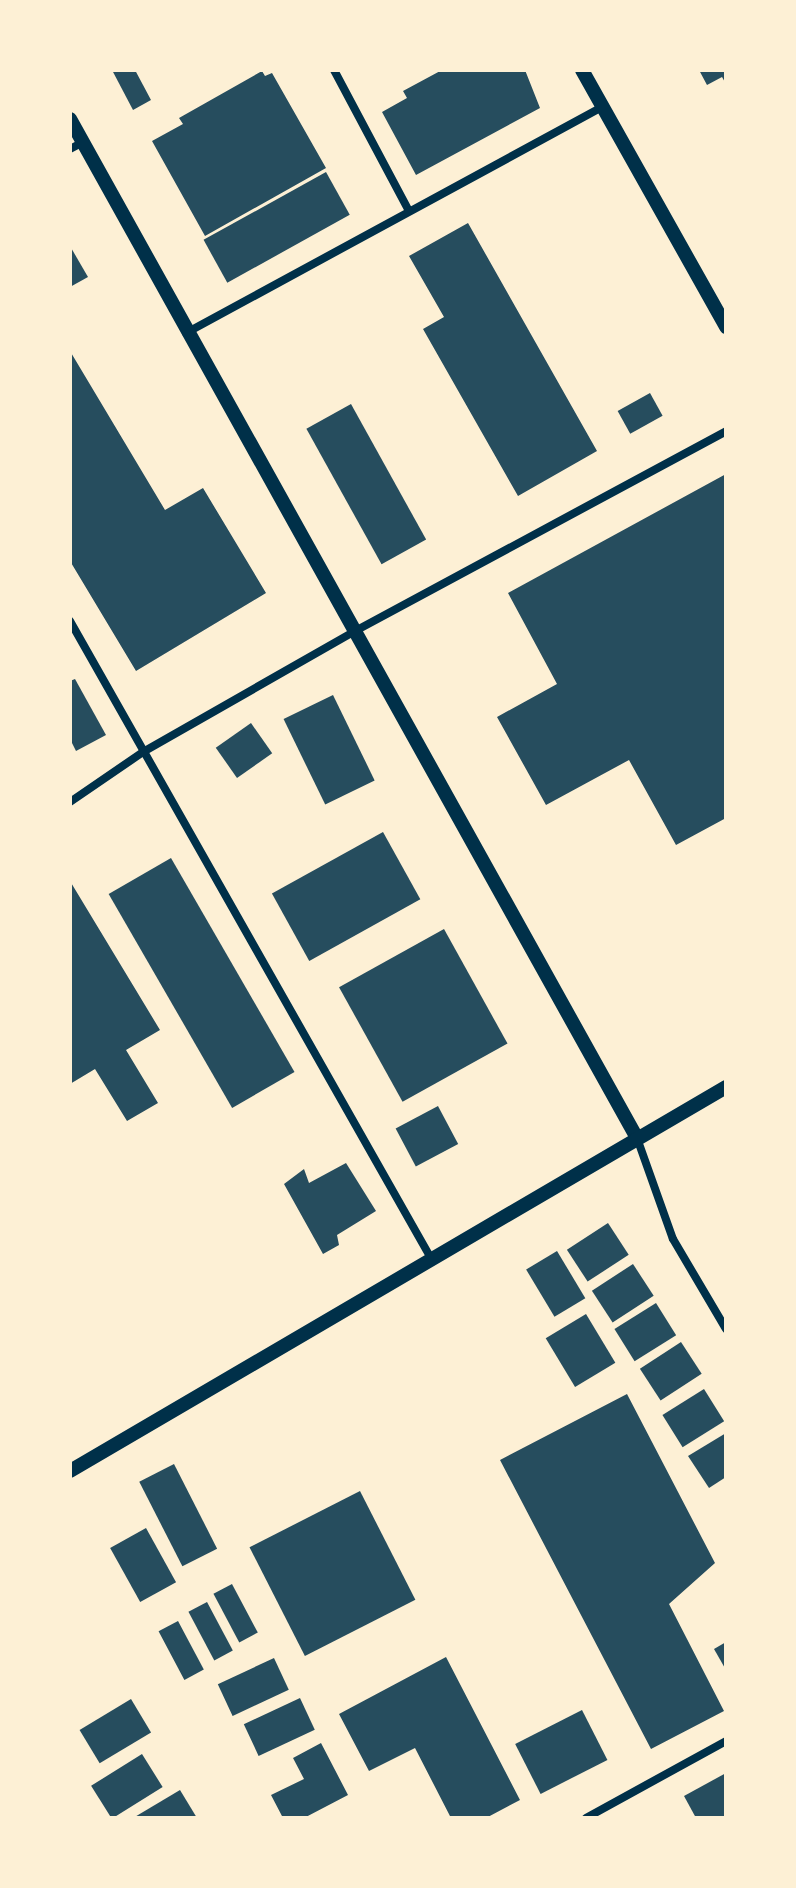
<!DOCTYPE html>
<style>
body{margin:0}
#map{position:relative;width:796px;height:1888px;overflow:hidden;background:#fdf0d5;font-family:"DM Sans",sans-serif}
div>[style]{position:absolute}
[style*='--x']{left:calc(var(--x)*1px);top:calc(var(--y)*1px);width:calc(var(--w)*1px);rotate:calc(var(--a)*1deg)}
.building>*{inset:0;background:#264d5e;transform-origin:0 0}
.minor>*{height:8px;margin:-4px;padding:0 4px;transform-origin:4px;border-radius:4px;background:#003049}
.tertiary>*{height:14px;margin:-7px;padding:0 7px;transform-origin:7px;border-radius:7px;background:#003049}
span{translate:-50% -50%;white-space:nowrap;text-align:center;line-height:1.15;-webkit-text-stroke:6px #fdf0d5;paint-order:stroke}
.frame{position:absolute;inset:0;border:72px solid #fdf0d5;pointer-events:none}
</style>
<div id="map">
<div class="building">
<div style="clip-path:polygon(112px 70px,135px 70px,151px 100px,133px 110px)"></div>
<div style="clip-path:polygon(442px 70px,525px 70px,540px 108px,416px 175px,382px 112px,407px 98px,403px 91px)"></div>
<div style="clip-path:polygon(699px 70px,726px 70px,726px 84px,722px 77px,707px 85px)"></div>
<div style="clip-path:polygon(262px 71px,265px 76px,272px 73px,326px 168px,205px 236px,152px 141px,183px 124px,179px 118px)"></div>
<div style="left:326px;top:172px;width:49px;height:140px;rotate:61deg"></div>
<div style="clip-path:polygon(468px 223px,597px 451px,518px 496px,423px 329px,444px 317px,409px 256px)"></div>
<div style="clip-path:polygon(70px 246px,88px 277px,70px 287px)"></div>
<div style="clip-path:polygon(70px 351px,165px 510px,203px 488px,266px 593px,136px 671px,70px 561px)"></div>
<div style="left:650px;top:393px;width:26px;height:37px;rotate:61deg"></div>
<div style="left:351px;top:404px;width:155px;height:51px;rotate:61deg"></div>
<div style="clip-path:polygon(726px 474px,726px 818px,676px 845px,629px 760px,546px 805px,497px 717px,557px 684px,508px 593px)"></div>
<div style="clip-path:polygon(75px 679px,106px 735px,76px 751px,70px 739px,70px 681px)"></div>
<div style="left:333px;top:695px;width:95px;height:55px;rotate:64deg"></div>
<div style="left:251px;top:723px;width:37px;height:43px;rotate:55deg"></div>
<div style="left:383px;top:832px;width:77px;height:127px;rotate:61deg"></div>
<div style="left:171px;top:858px;width:247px;height:72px;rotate:60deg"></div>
<div style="clip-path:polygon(70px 881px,160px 1030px,126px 1050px,158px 1103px,127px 1121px,95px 1069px,70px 1084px)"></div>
<div style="left:444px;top:929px;width:131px;height:120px;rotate:61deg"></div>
<div style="left:438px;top:1106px;width:43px;height:48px;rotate:62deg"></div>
<div style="clip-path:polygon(346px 1163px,376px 1211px,337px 1235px,339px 1245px,323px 1254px,284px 1184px,304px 1169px,309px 1183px)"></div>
<div style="left:608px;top:1223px;width:38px;height:49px;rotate:57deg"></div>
<div style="left:557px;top:1251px;width:55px;height:36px;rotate:59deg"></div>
<div style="left:633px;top:1264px;width:38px;height:49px;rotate:57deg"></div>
<div style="left:656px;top:1303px;width:38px;height:49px;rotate:58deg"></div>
<div style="left:586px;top:1314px;width:57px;height:47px;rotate:59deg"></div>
<div style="left:681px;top:1342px;width:38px;height:49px;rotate:57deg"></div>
<div style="left:704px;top:1389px;width:38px;height:49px;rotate:58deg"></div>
<div style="clip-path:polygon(627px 1394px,715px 1563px,669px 1604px,724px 1711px,651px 1749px,500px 1460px)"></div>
<div style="clip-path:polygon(726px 1433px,726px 1477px,709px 1488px,688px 1456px)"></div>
<div style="left:174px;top:1464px;width:95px;height:39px;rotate:63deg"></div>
<div style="left:360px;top:1491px;width:122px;height:124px;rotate:63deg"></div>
<div style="left:146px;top:1528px;width:62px;height:41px;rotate:61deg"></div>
<div style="left:232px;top:1584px;width:55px;height:21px;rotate:62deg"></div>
<div style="left:207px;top:1602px;width:55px;height:21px;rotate:62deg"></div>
<div style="left:178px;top:1621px;width:55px;height:22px;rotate:62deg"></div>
<div style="clip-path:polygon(726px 1642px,726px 1670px,714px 1649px)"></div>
<div style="clip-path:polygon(446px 1657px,520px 1800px,486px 1818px,451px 1818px,415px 1748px,369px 1771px,339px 1714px)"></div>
<div style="left:274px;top:1658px;width:35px;height:62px;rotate:65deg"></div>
<div style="left:300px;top:1698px;width:35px;height:62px;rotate:65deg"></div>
<div style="left:131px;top:1699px;width:39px;height:60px;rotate:59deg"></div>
<div style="left:582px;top:1710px;width:56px;height:75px;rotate:63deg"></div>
<div style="clip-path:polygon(321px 1743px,348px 1795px,304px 1818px,283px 1818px,271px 1795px,304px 1779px,293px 1758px)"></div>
<div style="left:142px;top:1754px;width:39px;height:60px;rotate:58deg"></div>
<div style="clip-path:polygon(726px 1773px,726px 1816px,696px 1818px,684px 1796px)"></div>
<div style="clip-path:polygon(180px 1790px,197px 1818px,133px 1818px)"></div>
</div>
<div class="minor">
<div style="--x:334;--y:70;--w:157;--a:62"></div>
<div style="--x:70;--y:149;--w:15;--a:-28"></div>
<div style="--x:186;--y:333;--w:474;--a:-28.5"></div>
<div style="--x:70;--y:621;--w:734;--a:60.47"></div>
<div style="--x:70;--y:802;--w:88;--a:-34.4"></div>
<div style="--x:143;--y:752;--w:246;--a:-29.7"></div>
<div style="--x:357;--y:630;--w:419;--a:-28.3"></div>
<div style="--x:637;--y:1138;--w:107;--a:70.4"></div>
<div style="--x:673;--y:1239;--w:104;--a:59.5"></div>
<div style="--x:586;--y:1818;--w:160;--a:-28.8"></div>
</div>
<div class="tertiary">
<div style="--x:582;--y:70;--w:295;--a:60.7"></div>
<div style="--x:70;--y:119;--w:1166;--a:60.91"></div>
<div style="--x:70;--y:1471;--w:760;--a:-30.34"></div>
</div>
<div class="frame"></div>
</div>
